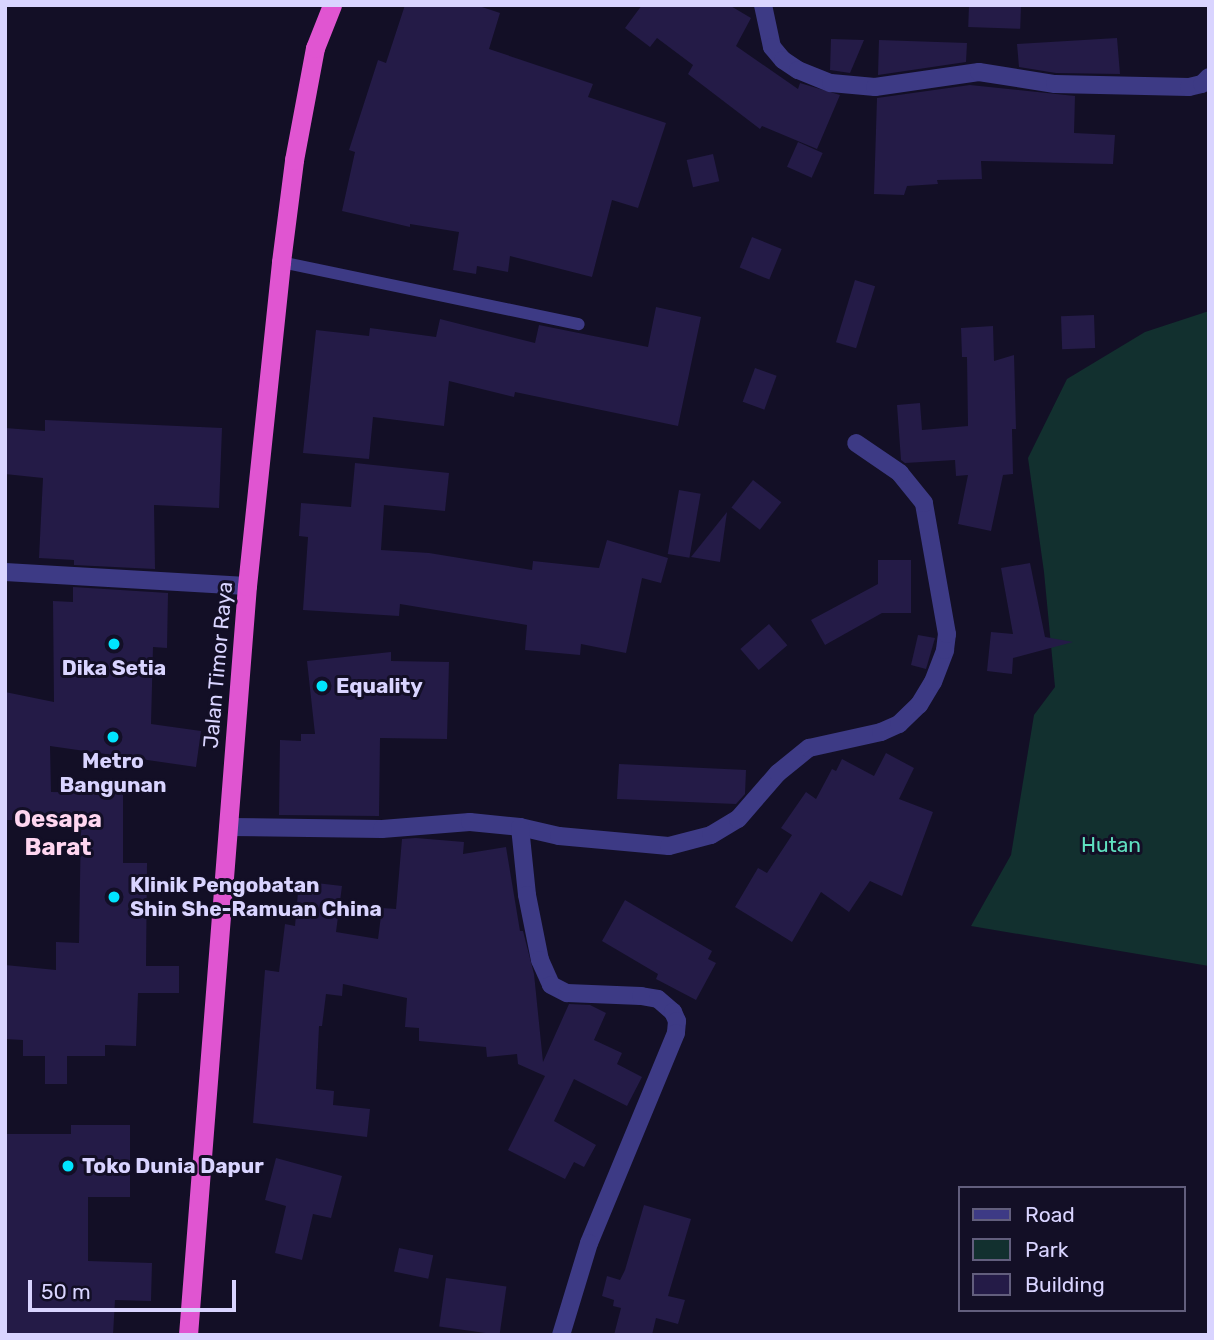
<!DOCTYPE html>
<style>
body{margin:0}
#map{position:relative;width:1214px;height:1340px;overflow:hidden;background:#130f26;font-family:Rubik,sans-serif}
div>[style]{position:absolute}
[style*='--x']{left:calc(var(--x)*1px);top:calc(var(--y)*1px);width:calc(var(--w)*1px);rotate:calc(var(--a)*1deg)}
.green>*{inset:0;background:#12302f}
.building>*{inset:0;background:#241b47;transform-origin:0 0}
.service>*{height:12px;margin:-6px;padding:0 6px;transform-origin:6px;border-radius:6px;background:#3d3a85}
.minor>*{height:18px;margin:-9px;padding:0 9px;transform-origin:9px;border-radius:9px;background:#3d3a85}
.trunk>*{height:19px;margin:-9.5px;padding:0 9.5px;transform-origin:9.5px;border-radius:9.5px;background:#e055d1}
.dots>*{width:19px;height:19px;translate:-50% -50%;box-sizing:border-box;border:4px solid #130f26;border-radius:50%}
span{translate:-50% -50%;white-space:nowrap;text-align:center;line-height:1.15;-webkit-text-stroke:6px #130f26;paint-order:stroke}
.street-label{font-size:21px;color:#d9d4ff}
.poi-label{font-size:21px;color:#d9d4ff;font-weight:700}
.left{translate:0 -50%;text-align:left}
.park-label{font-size:21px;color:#5fe0c0}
.quarter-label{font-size:24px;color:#ffd6f0;font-weight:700}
.frame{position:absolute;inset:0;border:7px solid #d9d4ff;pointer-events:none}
.legend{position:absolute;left:958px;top:1186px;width:228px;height:126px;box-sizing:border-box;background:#130f26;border:2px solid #625e7d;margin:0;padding:9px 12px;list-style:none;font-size:21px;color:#d9d4ff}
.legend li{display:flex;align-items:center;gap:14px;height:35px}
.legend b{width:35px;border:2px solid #625e7d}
.scale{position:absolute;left:28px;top:1280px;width:208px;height:32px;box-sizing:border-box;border:4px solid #d9d4ff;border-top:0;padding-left:9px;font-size:21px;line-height:24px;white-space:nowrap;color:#d9d4ff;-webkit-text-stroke:5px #130f26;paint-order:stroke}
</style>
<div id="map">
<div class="green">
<div style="clip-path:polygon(1209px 311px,1209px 966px,971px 926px,1011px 855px,1034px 715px,1055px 687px,1044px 572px,1028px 458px,1067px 379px,1145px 332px)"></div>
</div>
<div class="building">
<div style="clip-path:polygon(405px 5px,476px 5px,500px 13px,489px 49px,593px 84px,588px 97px,666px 123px,638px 208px,612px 200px,592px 277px,510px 256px,508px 272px,477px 266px,476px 274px,453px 270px,459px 232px,410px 224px,410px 227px,342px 211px,355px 152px,349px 150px,378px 60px,386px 63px)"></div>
<div style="clip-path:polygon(642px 5px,729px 5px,751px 18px,736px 46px,798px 89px,800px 83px,840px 95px,817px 149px,762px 126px,760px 129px,688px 74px,693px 65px,657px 38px,650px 47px,625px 28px)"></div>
<div style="left:969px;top:5px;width:52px;height:22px;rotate:2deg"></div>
<div style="clip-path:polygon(1117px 38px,1120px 74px,1056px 73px,1019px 67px,1017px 44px)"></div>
<div style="clip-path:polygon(831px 39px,864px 40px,850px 73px,830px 70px)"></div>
<div style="clip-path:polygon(879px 40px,967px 43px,966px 62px,878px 75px)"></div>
<div style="clip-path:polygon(970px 85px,1075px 96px,1074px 133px,1115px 135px,1113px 164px,981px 161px,982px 179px,937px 180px,938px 184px,907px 186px,904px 195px,874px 194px,877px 98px)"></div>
<div style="left:798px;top:142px;width:27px;height:27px;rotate:24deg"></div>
<div style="left:713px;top:154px;width:28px;height:27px;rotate:77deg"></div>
<div style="left:752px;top:237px;width:32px;height:33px;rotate:22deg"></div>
<div style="left:855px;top:280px;width:21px;height:65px;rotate:17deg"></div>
<div style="clip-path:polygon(656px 307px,701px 317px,678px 426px,515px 392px,514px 397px,449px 381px,444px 426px,373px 417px,369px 459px,303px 453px,316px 330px,369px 336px,370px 328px,436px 337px,440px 319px,535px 343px,539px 325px,648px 347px)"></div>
<div style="left:1094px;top:315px;width:33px;height:33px;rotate:88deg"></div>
<div style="clip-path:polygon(993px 326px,994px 361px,1014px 355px,1016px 429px,1012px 429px,1013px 474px,1003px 475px,991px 531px,958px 524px,968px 475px,956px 476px,955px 460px,905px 463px,901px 460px,897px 405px,920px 403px,922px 430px,968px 426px,967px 357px,962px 357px,961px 328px)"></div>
<div style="left:755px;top:368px;width:23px;height:36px;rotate:20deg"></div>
<div style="clip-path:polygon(45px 420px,222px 428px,219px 508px,154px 505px,155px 569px,74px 565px,74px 560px,39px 558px,43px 478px,5px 474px,5px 428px,45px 431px)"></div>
<div style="clip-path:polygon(355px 463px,449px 473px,445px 511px,384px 505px,381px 550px,429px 553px,532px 570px,533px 561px,599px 568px,607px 540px,668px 558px,661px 583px,642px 578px,626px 653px,581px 644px,580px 655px,525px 650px,527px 625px,400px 604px,399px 616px,303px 610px,308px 537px,299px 536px,301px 503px,351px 507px)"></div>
<div style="left:753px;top:480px;width:36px;height:35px;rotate:38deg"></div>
<div style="left:679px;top:490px;width:22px;height:65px;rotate:10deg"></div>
<div style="clip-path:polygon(727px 512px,720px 562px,691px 557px)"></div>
<div style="clip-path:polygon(878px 560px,911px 560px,911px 613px,882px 613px,825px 645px,811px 620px,878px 584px)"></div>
<div style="clip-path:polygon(1030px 563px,1045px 637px,1073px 642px,1013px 658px,1012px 674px,987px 671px,991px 632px,1013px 634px,1001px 568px)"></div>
<div style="clip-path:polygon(73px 587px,168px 593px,167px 648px,153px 647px,151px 724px,201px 731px,196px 767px,50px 746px,51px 792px,123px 793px,123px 863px,147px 863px,146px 966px,179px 966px,179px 993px,138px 993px,136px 1046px,105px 1045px,105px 1056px,67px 1056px,67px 1084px,45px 1084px,45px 1056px,23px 1056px,23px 1040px,5px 1039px,5px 965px,56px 970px,56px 942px,79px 943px,81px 821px,5px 820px,5px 692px,54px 702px,53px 601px,73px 602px)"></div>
<div style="left:769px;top:624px;width:28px;height:38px;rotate:49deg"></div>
<div style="clip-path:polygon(918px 635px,935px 638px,926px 669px,911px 665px)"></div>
<div style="clip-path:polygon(391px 652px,391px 661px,449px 662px,447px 739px,380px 738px,379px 816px,279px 815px,280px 740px,301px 741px,301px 734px,315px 734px,307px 661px)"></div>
<div style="clip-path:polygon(886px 753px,914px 768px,899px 799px,933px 812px,902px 896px,870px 881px,849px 912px,821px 892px,792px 942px,735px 907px,758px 868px,767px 873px,792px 835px,781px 828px,806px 792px,816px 799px,832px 769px,836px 771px,842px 759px,874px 776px)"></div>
<div style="clip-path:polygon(619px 764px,746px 770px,745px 794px,736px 804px,617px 799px)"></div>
<div style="clip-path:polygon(416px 838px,464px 842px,463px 854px,506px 847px,520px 931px,523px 931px,534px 974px,543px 1062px,569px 1004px,590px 1005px,606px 1013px,594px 1040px,622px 1053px,617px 1064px,642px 1077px,627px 1106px,574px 1079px,554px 1121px,596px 1145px,584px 1167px,574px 1162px,565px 1179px,508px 1150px,545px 1076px,518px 1064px,517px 1054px,487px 1057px,486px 1047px,419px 1041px,419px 1028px,405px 1027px,407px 998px,343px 984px,342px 996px,326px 994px,322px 1026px,319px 1026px,316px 1089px,334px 1091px,333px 1105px,370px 1109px,367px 1137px,253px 1123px,265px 970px,279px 972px,285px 924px,295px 926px,299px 881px,342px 886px,336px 932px,378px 939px,382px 908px,396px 909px,402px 839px)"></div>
<div style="clip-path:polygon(625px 900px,712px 951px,708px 959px,716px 963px,696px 1000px,656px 979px,658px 974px,602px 941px)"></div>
<div style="clip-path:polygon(71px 1125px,130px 1125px,130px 1197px,88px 1197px,88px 1261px,152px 1263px,151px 1301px,115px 1300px,113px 1335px,5px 1335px,5px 1134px,71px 1134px)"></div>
<div style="clip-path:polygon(276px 1158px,342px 1176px,331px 1218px,313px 1214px,302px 1260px,275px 1253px,286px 1206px,265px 1200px)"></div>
<div style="clip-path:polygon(644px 1205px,691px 1219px,668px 1296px,685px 1300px,678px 1324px,656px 1318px,652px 1335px,614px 1335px,621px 1308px,613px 1306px,614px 1300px,602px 1296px,607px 1276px,620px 1280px,625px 1270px)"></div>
<div style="left:399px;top:1248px;width:35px;height:24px;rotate:12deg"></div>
<div style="left:446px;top:1278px;width:61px;height:49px;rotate:8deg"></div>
</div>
<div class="service">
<div style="--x:281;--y:262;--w:304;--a:11.8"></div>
</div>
<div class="minor">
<div style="--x:763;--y:5;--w:43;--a:77.9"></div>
<div style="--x:772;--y:47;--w:17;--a:50"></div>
<div style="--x:783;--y:60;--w:18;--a:34"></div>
<div style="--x:798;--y:70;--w:35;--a:22"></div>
<div style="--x:831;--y:83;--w:44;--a:5.2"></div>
<div style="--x:875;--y:87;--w:105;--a:-8.2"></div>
<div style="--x:979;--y:72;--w:77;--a:9"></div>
<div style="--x:1055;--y:84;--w:134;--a:1.3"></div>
<div style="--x:1189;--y:87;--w:13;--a:-13"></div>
<div style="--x:1202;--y:84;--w:10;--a:-45"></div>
<div style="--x:5;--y:572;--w:242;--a:3.3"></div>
<div style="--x:228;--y:827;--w:154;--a:0.7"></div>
<div style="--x:382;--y:829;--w:88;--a:-4.5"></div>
<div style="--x:470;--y:822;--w:50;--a:5.7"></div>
<div style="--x:520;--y:827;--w:40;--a:13"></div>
<div style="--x:559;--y:836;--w:110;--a:5.2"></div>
<div style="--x:669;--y:846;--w:43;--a:-14.7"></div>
<div style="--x:711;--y:835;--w:31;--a:-31"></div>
<div style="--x:738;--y:819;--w:61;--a:-49"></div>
<div style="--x:778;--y:773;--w:40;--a:-39"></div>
<div style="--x:809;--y:748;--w:74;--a:-12.5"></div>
<div style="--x:881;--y:732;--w:20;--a:-24"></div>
<div style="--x:899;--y:724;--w:28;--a:-44"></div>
<div style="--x:919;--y:705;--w:27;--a:-59"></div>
<div style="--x:933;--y:682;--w:34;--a:-69"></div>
<div style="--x:945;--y:650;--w:16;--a:-83"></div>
<div style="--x:947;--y:634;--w:133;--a:-100"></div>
<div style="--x:924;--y:503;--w:38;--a:-129"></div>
<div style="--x:900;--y:473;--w:53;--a:-145.7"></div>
<div style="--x:520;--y:827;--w:68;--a:84.1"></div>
<div style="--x:527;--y:895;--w:66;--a:78.7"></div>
<div style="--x:540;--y:960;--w:27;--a:66"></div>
<div style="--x:551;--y:985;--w:18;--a:27"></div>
<div style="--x:567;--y:993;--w:74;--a:2.3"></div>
<div style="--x:641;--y:996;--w:17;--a:10"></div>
<div style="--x:658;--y:999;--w:20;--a:41"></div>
<div style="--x:673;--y:1012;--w:10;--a:66"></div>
<div style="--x:677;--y:1021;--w:12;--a:95"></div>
<div style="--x:676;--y:1033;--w:227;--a:112.5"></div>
<div style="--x:589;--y:1243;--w:96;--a:106.9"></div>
</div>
<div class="trunk">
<div style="--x:188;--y:1335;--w:751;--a:-85.5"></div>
<div style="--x:247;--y:586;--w:326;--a:-84"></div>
<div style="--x:281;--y:262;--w:103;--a:-82.7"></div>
<div style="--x:294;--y:160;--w:114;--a:-79.4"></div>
<div style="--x:315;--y:48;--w:46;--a:-68.4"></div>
</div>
<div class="dots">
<div style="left:114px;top:644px;background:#00e5ff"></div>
<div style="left:322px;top:686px;background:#00e5ff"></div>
<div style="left:113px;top:737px;background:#00e5ff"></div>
<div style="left:114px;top:897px;background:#00e5ff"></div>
<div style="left:68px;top:1166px;background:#00e5ff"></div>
</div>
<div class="street-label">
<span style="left:218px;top:665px;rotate:-85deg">Jalan Timor Raya</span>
</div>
<div class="poi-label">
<span style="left:114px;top:668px">Dika Setia</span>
<span class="left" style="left:336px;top:686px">Equality</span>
<span style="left:113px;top:773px">Metro<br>Bangunan</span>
<span class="left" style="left:130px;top:897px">Klinik Pengobatan<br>Shin She-Ramuan China</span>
<span class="left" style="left:82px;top:1166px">Toko Dunia Dapur</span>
</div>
<div class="park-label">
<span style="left:1111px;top:845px">Hutan</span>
</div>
<div class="quarter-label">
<span style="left:58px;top:834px">Oesapa<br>Barat</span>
</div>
<div class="frame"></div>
<ul class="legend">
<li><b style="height:9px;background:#3d3a85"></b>Road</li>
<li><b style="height:19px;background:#12302f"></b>Park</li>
<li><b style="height:19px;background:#241b47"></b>Building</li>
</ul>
<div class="scale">50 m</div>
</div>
